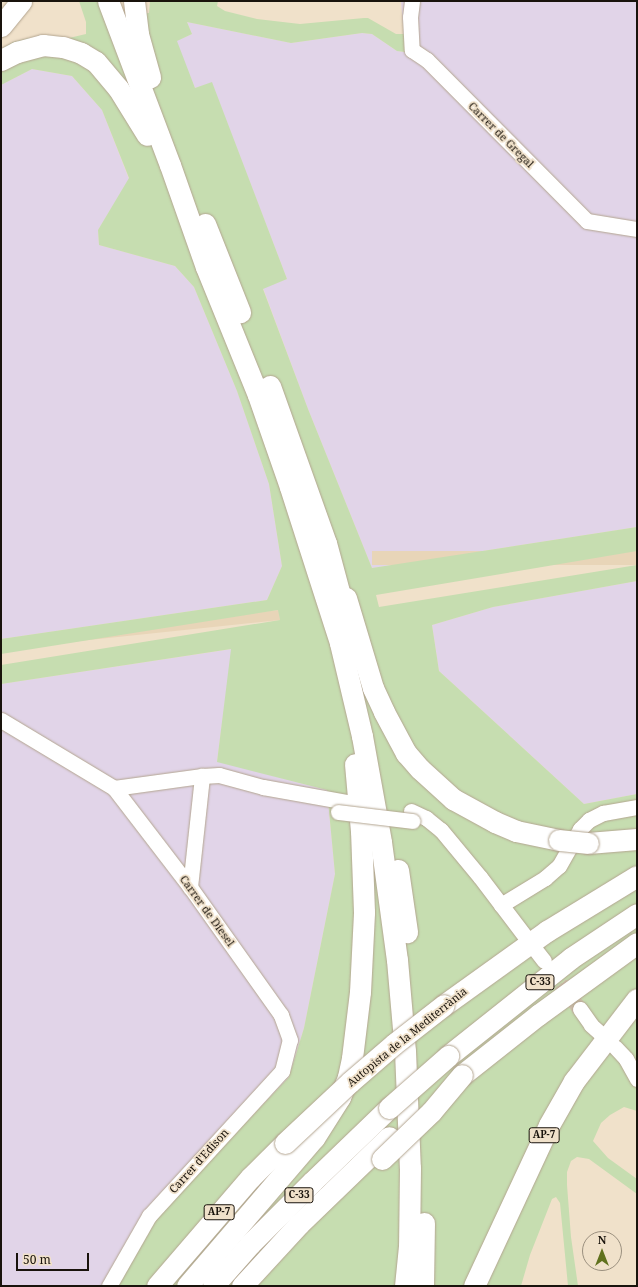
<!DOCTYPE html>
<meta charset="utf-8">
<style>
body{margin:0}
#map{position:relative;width:638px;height:1287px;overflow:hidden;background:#f0e1ca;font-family:"Noto Serif",serif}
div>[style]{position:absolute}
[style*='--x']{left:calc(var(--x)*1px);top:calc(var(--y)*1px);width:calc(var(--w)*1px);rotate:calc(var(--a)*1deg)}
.industrial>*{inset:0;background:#e1d4e8}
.built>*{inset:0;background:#e8d5b8;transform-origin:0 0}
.green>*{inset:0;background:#c6ddb0}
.minor-tunnel>*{height:15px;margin-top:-7.5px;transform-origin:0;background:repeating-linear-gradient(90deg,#d0c2ae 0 15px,transparent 0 23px)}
.roads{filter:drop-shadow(0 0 1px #b3a590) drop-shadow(0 0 1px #b3a590)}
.minor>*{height:15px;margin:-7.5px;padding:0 7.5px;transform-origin:7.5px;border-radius:7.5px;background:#fff}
.highway>*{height:21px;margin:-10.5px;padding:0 10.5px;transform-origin:10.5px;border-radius:10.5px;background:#fff}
.bridges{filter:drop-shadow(0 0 1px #b3a590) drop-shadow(0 0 1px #b3a590)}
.minor-bridge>*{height:15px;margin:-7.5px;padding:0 7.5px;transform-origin:7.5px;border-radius:7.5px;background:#fff}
.highway-bridge>*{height:21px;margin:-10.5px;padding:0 10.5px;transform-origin:10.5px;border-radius:10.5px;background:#fff}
span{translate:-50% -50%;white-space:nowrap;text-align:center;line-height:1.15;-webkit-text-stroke:3.5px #f0e1ca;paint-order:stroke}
.shield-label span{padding:1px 3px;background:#f0e1ca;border:1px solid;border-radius:3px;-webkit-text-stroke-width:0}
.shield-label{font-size:10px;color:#19130c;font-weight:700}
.street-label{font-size:11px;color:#19130c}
.frame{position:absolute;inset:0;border:2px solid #19130c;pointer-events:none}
.north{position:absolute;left:582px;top:1231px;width:40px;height:40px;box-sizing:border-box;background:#f0e1ca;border:1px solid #9a8f7e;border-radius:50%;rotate:0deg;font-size:11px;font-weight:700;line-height:16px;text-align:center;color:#19130c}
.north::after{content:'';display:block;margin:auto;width:14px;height:18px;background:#60711d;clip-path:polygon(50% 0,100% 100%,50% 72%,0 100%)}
.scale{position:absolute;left:16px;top:1253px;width:73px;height:18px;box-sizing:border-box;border:2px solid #19130c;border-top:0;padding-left:5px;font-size:12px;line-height:14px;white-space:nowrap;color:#19130c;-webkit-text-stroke:3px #f0e1ca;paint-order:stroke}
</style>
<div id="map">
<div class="industrial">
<div style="clip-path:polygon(401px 1px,637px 1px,637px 527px,372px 568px,308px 409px,263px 288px,287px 279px,212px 83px,195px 88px,176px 41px,192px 34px,187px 22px,291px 43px,362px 33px,372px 34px,397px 51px,405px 52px)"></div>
<div style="clip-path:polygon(32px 69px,72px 76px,102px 110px,129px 179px,98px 230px,99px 245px,175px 266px,194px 287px,237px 391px,269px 484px,282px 566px,267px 600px,1px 639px,1px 85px)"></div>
<div style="clip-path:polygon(637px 581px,637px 794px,584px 804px,439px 671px,432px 625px,493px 607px)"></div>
<div style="clip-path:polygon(232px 649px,217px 761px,327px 790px,335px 874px,304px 1028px,289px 1077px,155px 1219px,117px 1286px,1px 1286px,1px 684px)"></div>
</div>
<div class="built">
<div style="left:637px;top:551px;width:14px;height:265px;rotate:90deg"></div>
<div style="left:279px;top:610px;width:10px;height:281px;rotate:84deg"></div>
</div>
<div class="green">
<div style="clip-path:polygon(79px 1px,109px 1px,108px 14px,149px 13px,150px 1px,218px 1px,217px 6px,225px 11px,257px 19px,300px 24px,364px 18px,368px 18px,396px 34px,404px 34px,405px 52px,397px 51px,372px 34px,362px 33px,291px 43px,187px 22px,192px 34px,177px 41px,195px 88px,212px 82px,287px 279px,263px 289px,308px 409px,372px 568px,637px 527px,637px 551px,376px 595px,379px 607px,637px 565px,637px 581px,493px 607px,432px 625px,439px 671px,584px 804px,637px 794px,637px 1111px,624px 1107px,610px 1115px,601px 1123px,593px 1141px,608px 1158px,637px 1179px,637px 1194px,589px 1159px,577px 1157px,571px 1161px,567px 1172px,567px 1185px,571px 1237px,578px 1286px,568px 1286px,560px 1203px,556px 1197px,552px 1199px,530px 1255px,521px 1286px,117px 1286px,155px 1219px,289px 1077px,304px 1028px,335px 874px,327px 790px,217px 762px,231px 649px,1px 684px,1px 665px,280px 620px,278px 610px,1px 654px,1px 639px,267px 600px,282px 566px,269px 484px,237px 391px,194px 287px,175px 266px,99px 245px,98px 230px,129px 178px,102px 110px,72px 76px,32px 69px,1px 85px,1px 49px,13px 42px,29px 38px,69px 38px,86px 34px,86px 22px)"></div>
</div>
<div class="minor-tunnel">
<div style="--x:547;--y:965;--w:55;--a:53.1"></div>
</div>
<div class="roads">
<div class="minor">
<div style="--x:412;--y:1;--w:16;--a:97"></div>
<div style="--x:410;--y:17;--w:33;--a:87"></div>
<div style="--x:412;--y:50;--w:18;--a:34"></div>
<div style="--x:427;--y:60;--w:227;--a:45.2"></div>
<div style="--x:587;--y:221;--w:51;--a:9.1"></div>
<div style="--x:1;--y:720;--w:132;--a:31"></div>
<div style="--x:114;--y:788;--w:89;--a:-7.8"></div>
<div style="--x:202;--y:776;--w:17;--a:-3"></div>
<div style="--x:219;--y:775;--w:46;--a:15.3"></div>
<div style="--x:263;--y:787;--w:90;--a:10.2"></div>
<div style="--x:411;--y:811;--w:17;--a:25"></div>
<div style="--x:426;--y:818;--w:19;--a:39"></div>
<div style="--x:441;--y:830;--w:61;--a:50.3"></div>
<div style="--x:480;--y:877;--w:73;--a:52.8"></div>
<div style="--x:190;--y:887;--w:112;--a:-83.8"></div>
<div style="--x:501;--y:905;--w:52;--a:-31.5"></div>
<div style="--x:545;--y:878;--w:18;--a:-41"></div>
<div style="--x:559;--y:866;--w:43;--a:-60.4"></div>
<div style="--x:580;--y:829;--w:13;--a:-45"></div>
<div style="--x:589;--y:820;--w:16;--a:-27"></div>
<div style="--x:603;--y:813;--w:35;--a:-10"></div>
<div style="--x:534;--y:948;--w:16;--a:52"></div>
<div style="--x:580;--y:1009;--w:19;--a:55"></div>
<div style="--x:591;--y:1025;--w:12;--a:42"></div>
<div style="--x:615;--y:1047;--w:16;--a:47"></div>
<div style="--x:626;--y:1059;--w:23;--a:61"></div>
<div style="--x:109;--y:1286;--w:81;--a:-60.3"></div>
<div style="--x:149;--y:1216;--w:197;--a:-47.5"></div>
<div style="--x:282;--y:1071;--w:32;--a:-76"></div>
<div style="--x:290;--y:1040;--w:27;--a:-110"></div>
<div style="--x:281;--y:1015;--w:157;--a:-125.4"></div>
<div style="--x:190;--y:887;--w:125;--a:-127.5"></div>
</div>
<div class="highway">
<div style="--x:108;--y:1;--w:175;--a:69.3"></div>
<div style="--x:170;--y:165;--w:108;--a:70.6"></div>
<div style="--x:206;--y:267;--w:138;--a:67.9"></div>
<div style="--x:258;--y:395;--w:97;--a:70.8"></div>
<div style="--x:290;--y:487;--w:164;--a:72.2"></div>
<div style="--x:340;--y:643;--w:96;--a:76.7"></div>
<div style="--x:362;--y:736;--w:108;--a:79.8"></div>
<div style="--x:381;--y:842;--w:119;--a:82.3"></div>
<div style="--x:397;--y:960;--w:91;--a:85"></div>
<div style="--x:405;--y:1051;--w:117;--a:87.6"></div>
<div style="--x:410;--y:1168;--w:78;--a:90.7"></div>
<div style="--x:409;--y:1246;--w:40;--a:95.7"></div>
<div style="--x:134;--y:1;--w:33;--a:83"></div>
<div style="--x:138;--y:34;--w:45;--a:74.4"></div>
<div style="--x:1;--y:26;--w:32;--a:-51"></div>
<div style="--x:1;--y:60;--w:18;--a:-27"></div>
<div style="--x:17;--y:52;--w:27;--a:-15"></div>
<div style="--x:43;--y:45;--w:20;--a:6"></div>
<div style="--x:63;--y:47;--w:19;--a:18"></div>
<div style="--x:81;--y:53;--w:17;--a:31"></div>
<div style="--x:96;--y:62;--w:34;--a:50"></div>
<div style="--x:118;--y:88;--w:55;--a:58.3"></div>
<div style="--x:205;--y:224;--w:95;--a:68.3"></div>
<div style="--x:270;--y:386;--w:167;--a:70.4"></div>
<div style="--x:326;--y:543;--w:73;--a:75"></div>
<div style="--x:346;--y:598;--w:94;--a:73.3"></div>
<div style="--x:373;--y:688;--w:26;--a:65"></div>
<div style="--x:384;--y:712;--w:47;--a:61.8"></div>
<div style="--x:406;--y:753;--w:21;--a:49"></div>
<div style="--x:420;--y:769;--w:45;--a:42.3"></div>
<div style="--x:453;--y:799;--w:48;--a:28.7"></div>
<div style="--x:495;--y:822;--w:23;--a:23"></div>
<div style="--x:516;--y:831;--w:44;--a:11.8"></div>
<div style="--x:588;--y:843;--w:49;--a:-4.7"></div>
<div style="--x:398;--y:870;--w:63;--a:81.7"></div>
<div style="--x:444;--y:1005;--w:127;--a:-35.7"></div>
<div style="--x:547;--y:931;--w:105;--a:-31.4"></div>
<div style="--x:448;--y:1056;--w:157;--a:-38.5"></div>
<div style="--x:571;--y:958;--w:79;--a:-33.7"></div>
<div style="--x:462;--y:1075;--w:97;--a:-38.3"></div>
<div style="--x:538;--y:1015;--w:122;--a:-36"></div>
<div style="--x:157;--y:1286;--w:143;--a:-49.3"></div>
<div style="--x:250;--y:1178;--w:49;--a:-45"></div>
<div style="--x:187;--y:1286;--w:195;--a:-49.4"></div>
<div style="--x:314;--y:1138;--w:49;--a:-57.6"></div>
<div style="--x:340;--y:1097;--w:22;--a:-68"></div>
<div style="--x:348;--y:1077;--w:19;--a:-78"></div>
<div style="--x:352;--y:1058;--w:66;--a:-83.1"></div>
<div style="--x:360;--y:992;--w:80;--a:-87.1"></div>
<div style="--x:364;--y:912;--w:81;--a:-92.1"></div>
<div style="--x:361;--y:831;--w:67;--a:-95.1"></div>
<div style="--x:213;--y:1286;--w:56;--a:-48.6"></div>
<div style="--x:250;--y:1244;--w:88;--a:-45"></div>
<div style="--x:312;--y:1182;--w:107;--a:-43.9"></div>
<div style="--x:242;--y:1286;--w:84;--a:-47.4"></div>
<div style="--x:299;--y:1224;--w:125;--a:-44"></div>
<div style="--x:423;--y:1286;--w:63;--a:-89.1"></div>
<div style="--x:474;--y:1286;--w:178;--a:-65"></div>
<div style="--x:549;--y:1125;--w:51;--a:-60.4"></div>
<div style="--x:574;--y:1081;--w:103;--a:-52.5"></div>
</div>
</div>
<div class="bridges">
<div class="minor-bridge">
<div style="--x:338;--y:812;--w:75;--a:6.9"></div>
</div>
<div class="highway-bridge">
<div style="--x:559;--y:840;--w:29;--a:6"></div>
<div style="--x:389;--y:1108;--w:79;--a:-41.4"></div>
<div style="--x:285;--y:1143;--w:89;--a:-43.2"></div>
<div style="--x:350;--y:1082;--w:58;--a:-40.8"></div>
<div style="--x:394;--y:1044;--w:63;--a:-38"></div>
<div style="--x:382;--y:1159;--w:68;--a:-43.8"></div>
<div style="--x:431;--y:1112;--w:48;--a:-50"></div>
</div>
</div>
<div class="shield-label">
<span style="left:540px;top:982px">C-33</span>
<span style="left:544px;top:1135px">AP-7</span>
<span style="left:299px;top:1195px">C-33</span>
<span style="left:219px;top:1212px">AP-7</span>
</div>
<div class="street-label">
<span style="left:501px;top:135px;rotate:45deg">Carrer de Gregal</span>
<span style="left:207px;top:911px;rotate:54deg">Carrer de Diesel</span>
<span style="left:407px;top:1037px;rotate:-39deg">Autopista de la Mediterrània</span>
<span style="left:199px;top:1161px;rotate:-48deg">Carrer d'Edison</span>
</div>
<div class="frame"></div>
<div class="north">N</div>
<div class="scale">50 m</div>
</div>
